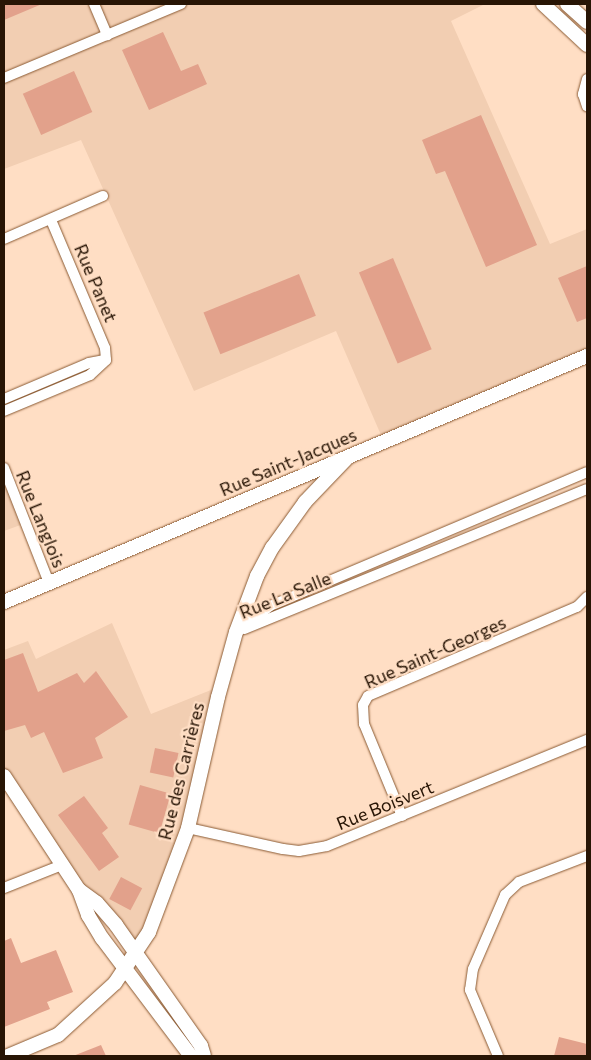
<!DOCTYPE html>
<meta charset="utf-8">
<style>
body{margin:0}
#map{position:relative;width:591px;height:1060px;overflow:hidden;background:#ffdec4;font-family:Commissioner,sans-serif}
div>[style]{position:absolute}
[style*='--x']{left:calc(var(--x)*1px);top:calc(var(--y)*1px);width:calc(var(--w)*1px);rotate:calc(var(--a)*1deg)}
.built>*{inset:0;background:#f2ceb2}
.building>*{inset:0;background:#e2a18b;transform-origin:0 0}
.roads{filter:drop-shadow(0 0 1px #8a5a33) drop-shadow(0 0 1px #8a5a33)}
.street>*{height:10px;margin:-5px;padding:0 5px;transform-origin:5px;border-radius:5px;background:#fff}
.secondary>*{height:14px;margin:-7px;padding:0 7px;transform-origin:7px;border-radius:7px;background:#fff}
span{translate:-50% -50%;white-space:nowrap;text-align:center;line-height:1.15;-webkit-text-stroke:4.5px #ffdec4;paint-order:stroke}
.street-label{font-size:18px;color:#281505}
.frame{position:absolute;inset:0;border:5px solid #281505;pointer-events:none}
</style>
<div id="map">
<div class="built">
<div style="clip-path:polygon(4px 4px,485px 4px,451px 21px,550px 244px,587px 229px,587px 356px,384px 442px,336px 331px,194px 391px,81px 140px,4px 169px)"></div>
<div style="clip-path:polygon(4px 468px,26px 523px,4px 531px)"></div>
<div style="clip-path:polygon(112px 623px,151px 714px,221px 686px,188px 828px,136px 953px,79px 890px,4px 776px,4px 650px,28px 641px,36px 659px)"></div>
</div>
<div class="building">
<div style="clip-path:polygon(4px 4px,42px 4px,4px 20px)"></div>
<div style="clip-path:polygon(163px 32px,181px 71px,198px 64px,207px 84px,149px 110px,122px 50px)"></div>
<div style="left:74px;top:71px;width:45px;height:56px;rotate:66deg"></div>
<div style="clip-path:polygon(481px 115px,537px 245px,486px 267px,445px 171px,436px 174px,422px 140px)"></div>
<div style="left:393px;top:258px;width:99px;height:37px;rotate:67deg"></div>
<div style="clip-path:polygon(587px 266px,587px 318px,577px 322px,558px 278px)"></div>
<div style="left:299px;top:274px;width:45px;height:103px;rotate:68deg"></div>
<div style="clip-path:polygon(23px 653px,38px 692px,77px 673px,84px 683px,96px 671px,128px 717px,95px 738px,103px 758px,63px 773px,44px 732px,31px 738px,25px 725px,4px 731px,4px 660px)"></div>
<div style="left:155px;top:748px;width:24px;height:25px;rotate:12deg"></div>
<div style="left:140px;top:785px;width:32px;height:41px;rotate:16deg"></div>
<div style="clip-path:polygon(84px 796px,108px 828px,102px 833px,119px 857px,99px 871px,58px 815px)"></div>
<div style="left:121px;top:877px;width:24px;height:25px;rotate:28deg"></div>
<div style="clip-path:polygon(11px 938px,21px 963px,56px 950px,73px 992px,47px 1002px,50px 1009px,4px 1027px,4px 941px)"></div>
<div style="clip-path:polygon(559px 1037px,587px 1044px,587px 1056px,554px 1056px)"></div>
<div style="clip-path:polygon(101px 1045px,106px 1056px,73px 1056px)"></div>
</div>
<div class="roads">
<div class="street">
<div style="--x:94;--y:4;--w:34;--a:67"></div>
<div style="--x:4;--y:78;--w:192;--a:-22.7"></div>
<div style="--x:587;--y:79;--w:16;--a:105"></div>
<div style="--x:583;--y:94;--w:13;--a:72"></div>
<div style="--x:51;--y:220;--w:139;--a:67.1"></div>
<div style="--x:105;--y:348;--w:12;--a:85"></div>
<div style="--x:4;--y:239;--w:108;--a:-23.5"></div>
<div style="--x:4;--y:399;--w:92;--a:-23"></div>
<div style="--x:89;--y:363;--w:16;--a:-11"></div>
<div style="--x:4;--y:411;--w:93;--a:-22.7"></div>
<div style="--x:90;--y:375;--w:22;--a:-43"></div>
<div style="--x:4;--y:468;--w:123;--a:68.6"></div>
<div style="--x:244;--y:629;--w:370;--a:-22.2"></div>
<div style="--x:237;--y:632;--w:42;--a:-38.2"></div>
<div style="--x:270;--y:606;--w:344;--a:-22.9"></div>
<div style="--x:402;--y:816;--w:100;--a:-112.4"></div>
<div style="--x:364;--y:724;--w:19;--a:-93"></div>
<div style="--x:363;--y:705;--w:10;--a:-61"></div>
<div style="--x:368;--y:696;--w:227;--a:-23.1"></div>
<div style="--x:577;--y:607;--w:14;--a:-45"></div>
<div style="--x:188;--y:828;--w:97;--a:12.5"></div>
<div style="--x:283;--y:849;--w:16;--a:7"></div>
<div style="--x:299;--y:851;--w:28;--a:-10"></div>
<div style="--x:327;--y:846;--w:281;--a:-22.2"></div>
<div style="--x:4;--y:888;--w:62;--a:-21.6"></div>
<div style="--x:498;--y:1056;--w:72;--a:-113"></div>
<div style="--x:470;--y:990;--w:21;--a:-82"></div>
<div style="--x:473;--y:969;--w:81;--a:-66.6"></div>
<div style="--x:505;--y:895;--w:19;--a:-43"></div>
<div style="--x:519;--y:882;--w:73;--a:-20.9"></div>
</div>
<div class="secondary">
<div style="--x:543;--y:4;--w:60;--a:43"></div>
<div style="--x:567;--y:4;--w:27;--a:42"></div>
<div style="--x:4;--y:602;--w:633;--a:-22.88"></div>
<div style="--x:4;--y:776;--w:136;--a:56.7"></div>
<div style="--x:79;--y:890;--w:27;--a:70"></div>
<div style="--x:88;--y:915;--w:27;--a:59"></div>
<div style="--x:102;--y:938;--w:148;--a:53"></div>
<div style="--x:79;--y:890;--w:22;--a:36"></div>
<div style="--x:97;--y:903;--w:29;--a:49"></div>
<div style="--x:116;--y:925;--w:148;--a:54.9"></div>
<div style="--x:201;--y:1046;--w:10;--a:73"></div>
<div style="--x:8;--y:1056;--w:54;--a:-22.8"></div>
<div style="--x:58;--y:1035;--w:77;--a:-42.4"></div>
<div style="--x:115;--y:983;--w:61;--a:-56.3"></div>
<div style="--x:149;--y:932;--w:111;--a:-69.4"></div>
<div style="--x:188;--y:828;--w:134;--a:-77.1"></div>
<div style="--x:218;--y:697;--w:67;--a:-74.5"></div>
<div style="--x:236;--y:632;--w:60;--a:-69.4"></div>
<div style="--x:257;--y:576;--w:32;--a:-62"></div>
<div style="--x:272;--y:548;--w:57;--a:-54.3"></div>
<div style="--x:305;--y:502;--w:62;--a:-46.3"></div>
</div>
</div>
<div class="street-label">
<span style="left:96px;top:283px;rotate:67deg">Rue Panet</span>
<span style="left:288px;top:462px;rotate:-23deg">Rue Saint-Jacques</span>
<span style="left:41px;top:519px;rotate:68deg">Rue Langlois</span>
<span style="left:285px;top:595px;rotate:-22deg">Rue La Salle</span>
<span style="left:435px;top:652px;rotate:-24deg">Rue Saint-Georges</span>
<span style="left:181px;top:771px;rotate:-76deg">Rue des Carrières</span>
<span style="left:385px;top:805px;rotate:-22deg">Rue Boisvert</span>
</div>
<div class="frame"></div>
</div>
